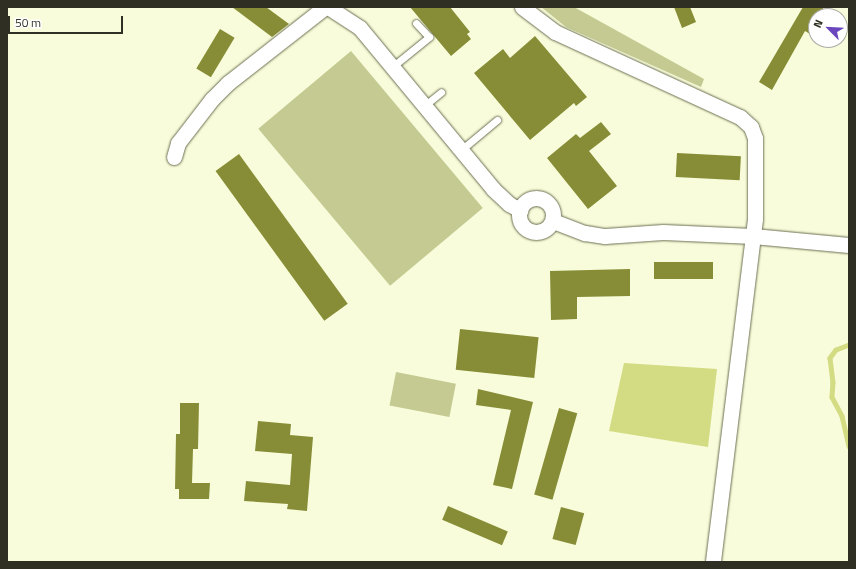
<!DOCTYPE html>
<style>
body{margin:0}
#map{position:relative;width:856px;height:569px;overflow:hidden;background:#f8fcda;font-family:"Titillium Web",sans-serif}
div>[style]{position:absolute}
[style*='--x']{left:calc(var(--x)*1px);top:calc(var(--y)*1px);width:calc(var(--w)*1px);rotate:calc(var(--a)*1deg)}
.green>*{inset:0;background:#c4ca92;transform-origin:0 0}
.water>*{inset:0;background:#d3db83}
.stream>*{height:4.5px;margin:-2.25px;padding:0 2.25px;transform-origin:2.25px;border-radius:2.25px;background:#d3db83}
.building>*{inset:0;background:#878d36;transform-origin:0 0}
.roads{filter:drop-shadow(0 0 1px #6c6f52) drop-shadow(0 0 1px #6c6f52)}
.lane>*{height:7px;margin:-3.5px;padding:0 3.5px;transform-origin:3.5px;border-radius:3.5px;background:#fff}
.street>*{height:15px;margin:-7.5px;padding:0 7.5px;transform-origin:7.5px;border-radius:7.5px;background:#fff}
.street>.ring{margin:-7.5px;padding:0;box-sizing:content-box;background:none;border:15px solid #fff;border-radius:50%}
span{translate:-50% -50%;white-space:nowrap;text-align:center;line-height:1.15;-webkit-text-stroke:3px #fff;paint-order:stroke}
.frame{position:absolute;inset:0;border:8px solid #2f3023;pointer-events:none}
.north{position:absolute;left:808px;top:8px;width:40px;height:40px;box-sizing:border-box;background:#fff;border:1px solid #acaca7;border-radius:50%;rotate:294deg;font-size:11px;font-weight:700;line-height:16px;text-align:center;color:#2f3023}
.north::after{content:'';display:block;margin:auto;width:14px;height:18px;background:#6b47bf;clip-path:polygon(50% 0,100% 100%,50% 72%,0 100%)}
.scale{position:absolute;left:8px;top:16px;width:115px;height:18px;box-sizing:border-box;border:2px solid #2f3023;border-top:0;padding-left:5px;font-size:12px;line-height:14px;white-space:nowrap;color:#2f3023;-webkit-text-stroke:3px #fff;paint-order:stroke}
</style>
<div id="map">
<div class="green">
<div style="clip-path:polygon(541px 7px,574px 7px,704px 79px,701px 87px,566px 27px)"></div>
<div style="left:351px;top:51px;width:205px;height:121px;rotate:50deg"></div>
<div style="left:396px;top:372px;width:61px;height:34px;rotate:11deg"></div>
</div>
<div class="water">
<div style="clip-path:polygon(624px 363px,717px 369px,708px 447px,609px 431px)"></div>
</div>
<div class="stream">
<div style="--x:849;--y:345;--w:14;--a:159"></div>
<div style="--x:836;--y:350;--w:10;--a:127"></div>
<div style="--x:830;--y:358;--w:24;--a:83"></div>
<div style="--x:833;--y:382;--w:15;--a:94"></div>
<div style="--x:832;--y:397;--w:21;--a:62"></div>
<div style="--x:842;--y:416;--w:31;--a:77"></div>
</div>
<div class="building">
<div style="clip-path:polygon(232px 7px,266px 7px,289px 24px,272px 37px)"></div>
<div style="clip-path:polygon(410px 7px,450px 7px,470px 32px,467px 34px,471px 39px,451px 56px)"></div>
<div style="clip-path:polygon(674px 7px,690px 7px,696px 22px,682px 28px)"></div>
<div style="clip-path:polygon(803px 7px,824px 7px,819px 16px,816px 16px,816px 22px,810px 34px,805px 31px,772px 90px,759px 82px)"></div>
<div style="left:220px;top:29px;width:17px;height:46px;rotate:31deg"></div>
<div style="clip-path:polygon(535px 36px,587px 97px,576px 106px,574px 103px,530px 140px,474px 73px,503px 49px,510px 58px)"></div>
<div style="clip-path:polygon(601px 122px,611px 134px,589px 151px,617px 186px,588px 209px,547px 158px,576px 134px,580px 138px)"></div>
<div style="left:677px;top:153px;width:64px;height:24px;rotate:3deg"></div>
<div style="left:239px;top:154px;width:185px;height:29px;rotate:54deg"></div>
<div style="left:654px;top:262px;width:59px;height:17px"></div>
<div style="clip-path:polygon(630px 269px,630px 296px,577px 297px,577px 319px,551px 320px,550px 271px)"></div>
<div style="left:460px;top:329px;width:79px;height:41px;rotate:6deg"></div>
<div style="clip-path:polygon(478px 389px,533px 402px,512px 489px,493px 485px,511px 410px,476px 405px)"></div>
<div style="clip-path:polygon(180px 403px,199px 403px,198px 449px,193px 449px,192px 483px,210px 483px,209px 499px,179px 499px,179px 489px,175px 489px,176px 434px,180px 434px)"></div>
<div style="left:559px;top:408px;width:19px;height:90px;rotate:16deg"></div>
<div style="clip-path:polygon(258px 421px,291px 424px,290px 435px,313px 437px,307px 511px,287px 509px,288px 504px,244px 501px,246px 481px,290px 485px,292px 454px,255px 451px)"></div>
<div style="left:448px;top:506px;width:65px;height:15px;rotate:23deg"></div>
<div style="left:561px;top:507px;width:24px;height:33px;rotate:15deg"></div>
</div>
<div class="roads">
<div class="lane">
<div style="--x:392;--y:67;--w:48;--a:-39"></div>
<div style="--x:429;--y:37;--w:19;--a:-133"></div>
<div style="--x:424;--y:106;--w:22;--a:-39"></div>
<div style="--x:461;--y:150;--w:47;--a:-39.8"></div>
</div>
<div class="street">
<div style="--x:328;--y:7;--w:38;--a:33"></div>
<div style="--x:360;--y:28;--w:209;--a:50.4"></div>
<div style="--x:493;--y:189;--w:22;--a:43"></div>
<div style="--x:509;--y:204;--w:13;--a:29"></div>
<div style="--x:522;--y:7;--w:41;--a:37.1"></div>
<div style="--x:555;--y:32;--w:204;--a:24.7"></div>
<div style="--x:740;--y:117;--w:15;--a:42"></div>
<div style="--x:751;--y:127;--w:12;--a:70"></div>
<div style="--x:755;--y:138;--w:81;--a:90"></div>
<div style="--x:755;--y:219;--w:346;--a:97"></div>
<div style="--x:174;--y:157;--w:15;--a:-74"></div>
<div style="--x:178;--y:143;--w:56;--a:-52.3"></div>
<div style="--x:212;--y:99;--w:23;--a:-45"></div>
<div style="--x:228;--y:83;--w:123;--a:-38.1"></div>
<div class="ring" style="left:519px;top:198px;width:19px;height:19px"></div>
<div style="--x:553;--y:221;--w:34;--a:21"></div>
<div style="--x:585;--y:233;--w:20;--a:9"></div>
<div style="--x:605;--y:236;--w:58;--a:-3.9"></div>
<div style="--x:663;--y:232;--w:90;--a:2.5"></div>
<div style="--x:753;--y:236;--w:96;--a:5.4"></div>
</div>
</div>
<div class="frame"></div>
<div class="north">N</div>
<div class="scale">50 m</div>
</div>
